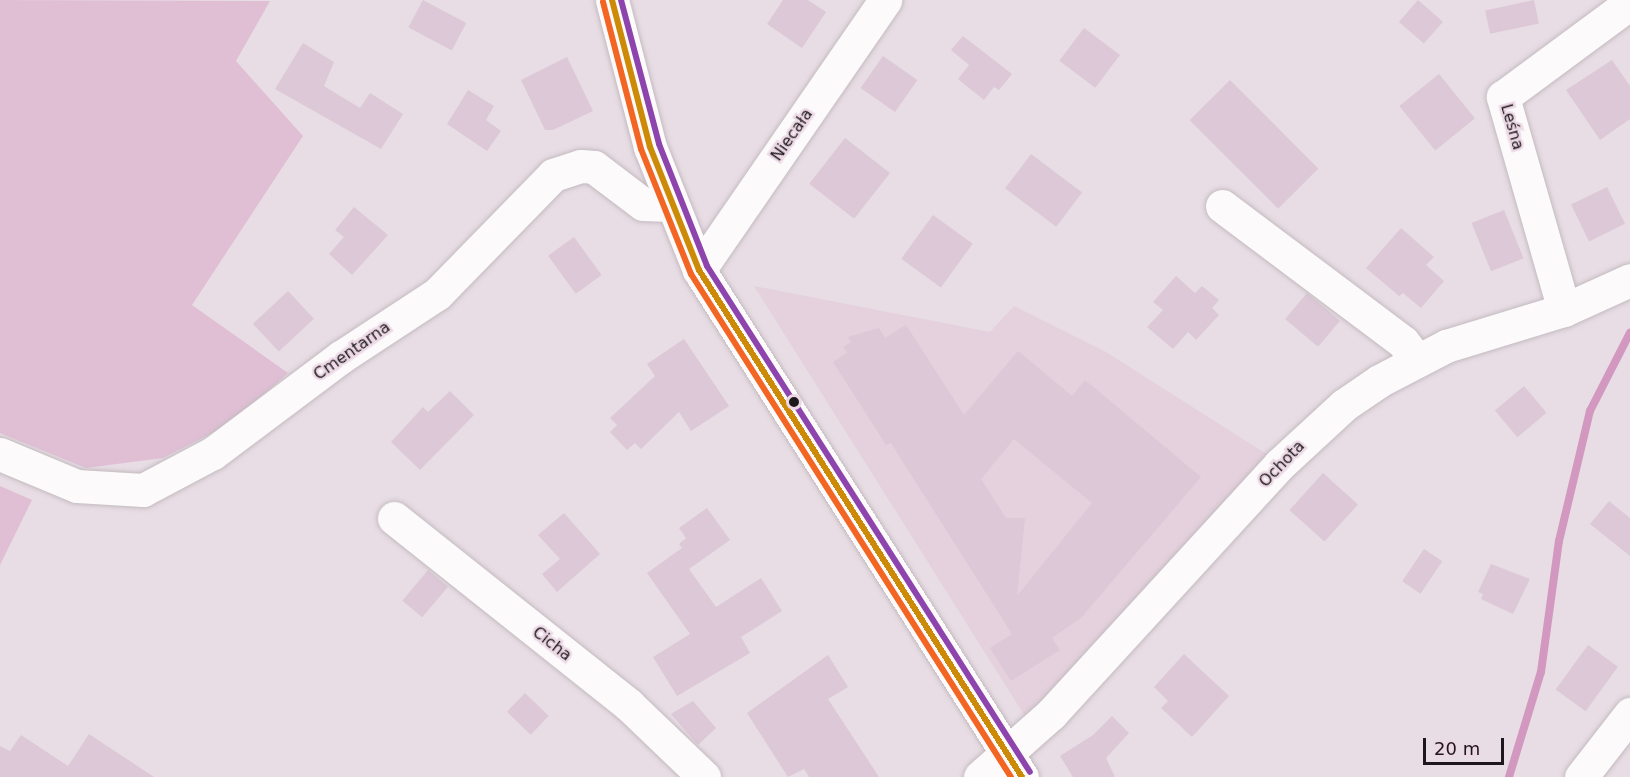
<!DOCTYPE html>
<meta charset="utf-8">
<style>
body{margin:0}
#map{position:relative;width:1630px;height:777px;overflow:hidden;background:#e8dde4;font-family:"DejaVu Sans",sans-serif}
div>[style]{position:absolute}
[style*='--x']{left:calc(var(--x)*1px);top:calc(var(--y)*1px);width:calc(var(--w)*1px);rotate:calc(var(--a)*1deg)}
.built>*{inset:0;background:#e4d1dd}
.green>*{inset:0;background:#e0bfd5}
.stream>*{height:8px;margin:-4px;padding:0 4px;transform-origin:4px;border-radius:4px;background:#d298c0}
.building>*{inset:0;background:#dcc8d6;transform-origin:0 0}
.roads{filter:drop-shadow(0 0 2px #c3bbc0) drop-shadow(0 0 2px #c3bbc0)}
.minor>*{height:33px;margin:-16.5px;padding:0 16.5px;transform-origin:16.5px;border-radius:16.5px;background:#fcfafb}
.major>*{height:33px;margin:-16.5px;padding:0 16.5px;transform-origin:16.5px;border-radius:16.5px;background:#fcfafb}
.bus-1>*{height:6px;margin:-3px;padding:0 3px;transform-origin:3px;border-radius:3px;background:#cc8a06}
.bus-2>*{height:6px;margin:-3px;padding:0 3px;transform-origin:3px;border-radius:3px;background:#f26522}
.bus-3>*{height:6px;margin:-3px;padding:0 3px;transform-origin:3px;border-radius:3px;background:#8e44ad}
.dots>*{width:16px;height:16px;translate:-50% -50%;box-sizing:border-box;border:3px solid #ecd9e5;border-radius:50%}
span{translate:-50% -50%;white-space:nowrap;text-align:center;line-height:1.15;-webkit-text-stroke:5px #ecd9e5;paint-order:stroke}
.street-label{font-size:16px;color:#1e181c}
.scale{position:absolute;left:1423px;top:738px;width:81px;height:27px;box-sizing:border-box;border:3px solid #1e181c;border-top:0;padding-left:8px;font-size:18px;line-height:21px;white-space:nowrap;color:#1e181c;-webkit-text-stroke:4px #ecd9e5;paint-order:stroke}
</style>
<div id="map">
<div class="built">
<div style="clip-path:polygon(754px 286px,990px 332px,1014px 306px,1106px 352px,1268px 455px,1026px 718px)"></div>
</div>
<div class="green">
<div style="clip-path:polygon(0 0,270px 1px,236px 61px,303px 136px,192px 305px,288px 373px,230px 424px,163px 458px,86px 468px,0 433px)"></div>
<div style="clip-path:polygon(0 486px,32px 500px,0 565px)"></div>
</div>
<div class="stream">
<div style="--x:1509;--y:777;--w:110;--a:-73.1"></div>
<div style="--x:1541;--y:672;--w:132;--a:-82.2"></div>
<div style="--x:1559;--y:541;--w:134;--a:-76.6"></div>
<div style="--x:1590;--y:411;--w:88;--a:-62.9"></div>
</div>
<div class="building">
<div style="left:423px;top:0;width:49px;height:31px;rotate:28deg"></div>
<div style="clip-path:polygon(783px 0,808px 0,826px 12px,802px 48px,767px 24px)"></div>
<div style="left:1418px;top:0;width:33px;height:29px;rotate:41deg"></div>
<div style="left:1534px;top:0;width:24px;height:50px;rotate:78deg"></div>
<div style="left:1084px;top:28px;width:45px;height:41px;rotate:37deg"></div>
<div style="clip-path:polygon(963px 36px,1012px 74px,999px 90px,994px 87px,984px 100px,958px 79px,969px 65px,951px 50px)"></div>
<div style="clip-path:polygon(303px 43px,334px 62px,324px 86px,360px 108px,370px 93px,403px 114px,381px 149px,275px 89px)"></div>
<div style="left:883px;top:56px;width:42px;height:39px;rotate:35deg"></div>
<div style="clip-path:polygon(567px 57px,593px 111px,553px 130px,545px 130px,521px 80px)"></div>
<div style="clip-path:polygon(1612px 60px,1630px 86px,1630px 119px,1600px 140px,1566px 90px)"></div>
<div style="left:1439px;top:74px;width:57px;height:51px;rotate:51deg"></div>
<div style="left:1230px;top:80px;width:125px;height:57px;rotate:45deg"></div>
<div style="clip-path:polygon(468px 90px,494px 106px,486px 120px,501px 131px,487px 151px,447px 124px)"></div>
<div style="left:845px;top:138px;width:57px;height:58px;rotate:38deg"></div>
<div style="left:1031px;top:154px;width:64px;height:43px;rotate:37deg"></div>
<div style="left:1607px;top:187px;width:41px;height:40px;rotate:64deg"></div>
<div style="clip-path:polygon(354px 207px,388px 235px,352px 275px,329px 254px,344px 237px,335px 230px)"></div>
<div style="left:1504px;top:210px;width:52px;height:35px;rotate:68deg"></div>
<div style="left:933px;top:215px;width:49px;height:54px;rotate:36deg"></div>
<div style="clip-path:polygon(1401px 228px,1434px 257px,1426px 265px,1444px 281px,1421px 308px,1403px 293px,1399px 296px,1366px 268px)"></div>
<div style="left:574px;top:237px;width:47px;height:32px;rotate:54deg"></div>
<div style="clip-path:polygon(1176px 276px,1195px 293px,1202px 286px,1219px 300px,1212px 308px,1219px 315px,1196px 340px,1188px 332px,1173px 349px,1147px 327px,1163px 310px,1153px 302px)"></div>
<div style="left:288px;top:291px;width:38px;height:48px;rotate:47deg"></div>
<div style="left:1307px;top:293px;width:43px;height:34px;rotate:40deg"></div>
<div style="clip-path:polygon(evenodd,906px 325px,964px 415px,1018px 351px,1072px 396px,1085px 380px,1201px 477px,1081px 618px,1052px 638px,1060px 650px,1011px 681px,990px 648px,1012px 634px,891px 443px,886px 445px,833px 362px,847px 353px,843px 347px,851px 342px,848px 337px,879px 328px,885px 338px,906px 325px,1014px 439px,1092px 503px,1017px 596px,1025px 518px,1006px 518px,981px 479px,1014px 439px)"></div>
<div style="clip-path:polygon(684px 339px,729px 406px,691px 431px,679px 412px,641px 449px,635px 443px,627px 450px,610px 432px,617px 425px,610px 418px,655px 376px,647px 364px)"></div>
<div style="left:1524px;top:386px;width:35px;height:38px;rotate:50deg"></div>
<div style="clip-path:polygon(450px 391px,474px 415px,420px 470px,391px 442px,423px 407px,428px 412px)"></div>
<div style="left:1323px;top:473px;width:47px;height:50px;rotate:42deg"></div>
<div style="clip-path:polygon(1609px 501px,1630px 518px,1630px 556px,1590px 524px)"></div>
<div style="clip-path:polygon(707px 508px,730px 540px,689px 569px,716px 607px,761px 578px,782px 611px,741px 637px,750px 653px,677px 696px,653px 657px,690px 634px,647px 573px,682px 548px,679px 544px,686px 538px,679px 528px)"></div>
<div style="clip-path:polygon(564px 513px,600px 554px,557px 592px,542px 574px,560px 559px,538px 535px)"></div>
<div style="left:1424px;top:549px;width:22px;height:39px;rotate:34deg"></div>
<div style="clip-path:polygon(1491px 564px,1530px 579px,1513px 614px,1481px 599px,1483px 594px,1478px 592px)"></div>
<div style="left:428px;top:570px;width:26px;height:40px;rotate:40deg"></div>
<div style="left:1588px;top:645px;width:37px;height:55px;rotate:36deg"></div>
<div style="clip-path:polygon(1184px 654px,1229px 696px,1192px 737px,1161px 708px,1168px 701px,1154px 687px)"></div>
<div style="clip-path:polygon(828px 655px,848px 687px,828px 699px,879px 777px,809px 777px,804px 769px,788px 777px,747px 713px)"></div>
<div style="left:525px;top:693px;width:33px;height:26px;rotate:44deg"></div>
<div style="clip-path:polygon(693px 701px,716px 728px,698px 745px,671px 714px)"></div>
<div style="clip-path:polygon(1112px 716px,1129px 733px,1106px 758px,1115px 777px,1073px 777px,1060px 756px,1093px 735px)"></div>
<div style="clip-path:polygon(89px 734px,154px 777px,0 777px,0 746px,10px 751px,21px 735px,68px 766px)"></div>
</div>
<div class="roads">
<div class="minor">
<div style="--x:1222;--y:206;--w:226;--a:36.9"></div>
<div style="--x:1403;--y:342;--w:23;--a:52"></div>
<div style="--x:699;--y:270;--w:328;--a:-55.4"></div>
<div style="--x:1564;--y:310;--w:222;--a:-106"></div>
<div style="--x:1503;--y:97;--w:158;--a:-36.5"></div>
<div style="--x:0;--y:454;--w:83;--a:22.6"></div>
<div style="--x:77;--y:486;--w:66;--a:3.5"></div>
<div style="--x:143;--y:490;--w:79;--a:-27.9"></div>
<div style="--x:213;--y:453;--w:160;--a:-36.9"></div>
<div style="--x:341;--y:357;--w:115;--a:-33.3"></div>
<div style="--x:437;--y:294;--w:166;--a:-45.7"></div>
<div style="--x:553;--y:175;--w:29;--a:-18"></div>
<div style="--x:581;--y:166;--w:13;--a:4"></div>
<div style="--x:594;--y:167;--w:61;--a:37.1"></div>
<div style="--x:643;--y:204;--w:27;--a:2"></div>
<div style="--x:394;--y:518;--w:300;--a:38.5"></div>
<div style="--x:629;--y:705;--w:104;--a:43.8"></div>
<div style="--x:980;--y:777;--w:95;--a:-41.6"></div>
<div style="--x:1051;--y:714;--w:338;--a:-47.5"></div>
<div style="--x:1279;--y:465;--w:88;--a:-42.7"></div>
<div style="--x:1344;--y:405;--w:42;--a:-34.4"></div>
<div style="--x:1379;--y:381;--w:76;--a:-27.6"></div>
<div style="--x:1446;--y:346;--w:123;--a:-17"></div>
<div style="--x:1564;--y:310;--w:72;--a:-24.4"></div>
<div style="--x:1581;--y:777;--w:80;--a:-52.1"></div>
</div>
<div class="major">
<div style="--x:612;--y:0;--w:152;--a:75.5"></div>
<div style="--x:650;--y:147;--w:132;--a:68.3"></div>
<div style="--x:699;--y:270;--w:601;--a:57.5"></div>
</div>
</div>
<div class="bus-1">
<div style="--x:612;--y:0;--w:152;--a:75.5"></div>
<div style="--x:650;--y:147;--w:132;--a:68.3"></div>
<div style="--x:699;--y:270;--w:601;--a:57.5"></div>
</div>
<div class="bus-2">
<div style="--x:603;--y:2;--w:152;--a:75.5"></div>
<div style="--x:641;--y:149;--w:135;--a:68.2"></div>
<div style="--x:691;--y:274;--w:596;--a:57.54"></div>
</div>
<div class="bus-3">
<div style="--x:621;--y:0;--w:149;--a:75.2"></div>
<div style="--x:659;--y:144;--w:131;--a:68.5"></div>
<div style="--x:707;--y:266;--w:600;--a:57.45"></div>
</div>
<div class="dots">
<div style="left:794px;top:402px;background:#1e181c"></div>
</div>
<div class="street-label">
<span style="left:1512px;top:127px;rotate:74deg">Leśna</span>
<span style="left:792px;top:135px;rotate:-55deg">Niecała</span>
<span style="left:352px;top:351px;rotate:-35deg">Cmentarna</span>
<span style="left:1282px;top:464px;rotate:-46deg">Ochota</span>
<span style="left:552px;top:644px;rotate:38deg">Cicha</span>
</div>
<div class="scale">20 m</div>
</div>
